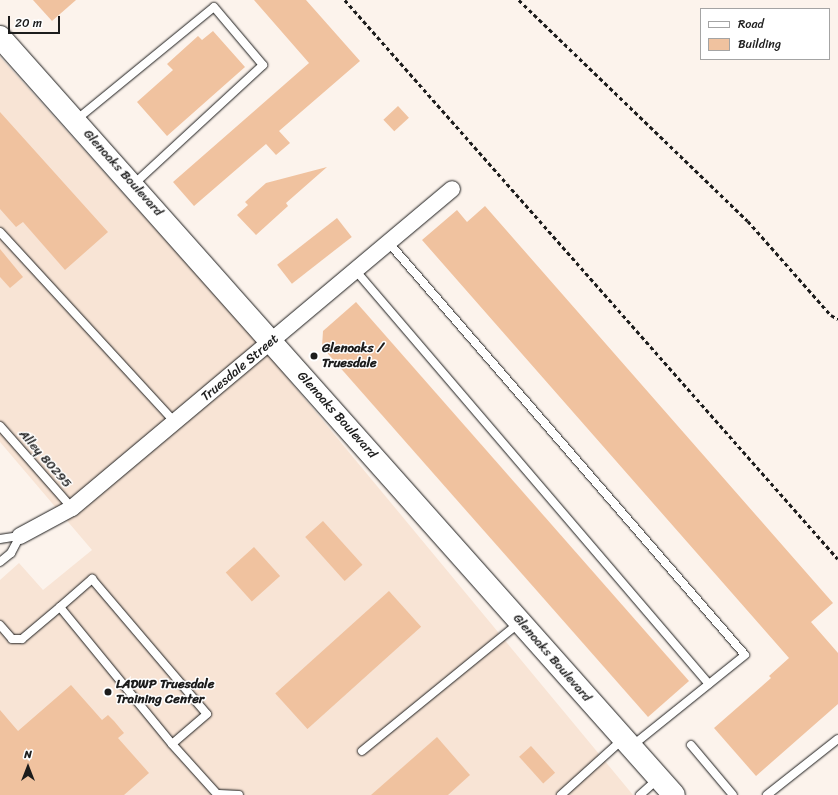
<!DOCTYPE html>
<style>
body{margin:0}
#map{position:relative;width:838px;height:795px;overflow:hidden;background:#fcf3ec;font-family:Sriracha,sans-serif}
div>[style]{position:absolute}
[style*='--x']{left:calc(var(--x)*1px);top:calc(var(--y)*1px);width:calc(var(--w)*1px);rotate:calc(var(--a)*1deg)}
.built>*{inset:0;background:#f8e4d5}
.building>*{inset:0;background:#f0c29f;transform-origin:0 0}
.path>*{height:2.5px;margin-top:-1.25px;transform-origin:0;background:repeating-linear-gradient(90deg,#1c1c1c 0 4px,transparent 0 7px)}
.roads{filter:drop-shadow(0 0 1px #1c1c1c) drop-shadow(0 0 1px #1c1c1c)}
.service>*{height:8px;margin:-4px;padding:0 4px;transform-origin:4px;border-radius:4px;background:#fff}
.minor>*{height:16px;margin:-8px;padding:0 8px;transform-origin:8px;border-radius:8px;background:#fff}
.secondary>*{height:22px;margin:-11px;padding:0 11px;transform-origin:11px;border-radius:11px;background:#fff}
.dots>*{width:11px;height:11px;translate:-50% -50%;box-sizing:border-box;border:2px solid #fff;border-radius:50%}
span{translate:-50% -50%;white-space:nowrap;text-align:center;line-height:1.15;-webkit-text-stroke:3px #fff;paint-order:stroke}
.street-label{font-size:13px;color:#1c1c1c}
.poi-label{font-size:13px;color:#1c1c1c;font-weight:700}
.left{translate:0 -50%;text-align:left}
.legend{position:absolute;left:700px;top:8px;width:130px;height:52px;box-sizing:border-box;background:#fff;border:1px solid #a4a4a4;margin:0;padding:5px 7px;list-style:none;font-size:12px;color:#1c1c1c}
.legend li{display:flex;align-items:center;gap:8px;height:20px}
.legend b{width:20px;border:1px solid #a4a4a4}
.north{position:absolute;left:8px;top:747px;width:40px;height:40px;-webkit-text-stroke:3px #fff;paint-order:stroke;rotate:0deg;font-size:11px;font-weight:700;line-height:16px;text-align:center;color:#1c1c1c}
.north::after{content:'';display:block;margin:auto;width:14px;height:18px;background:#1c1c1c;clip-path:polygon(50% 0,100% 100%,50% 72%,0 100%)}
.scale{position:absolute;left:8px;top:16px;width:52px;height:18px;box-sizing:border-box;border:2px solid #1c1c1c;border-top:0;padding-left:5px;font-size:12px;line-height:14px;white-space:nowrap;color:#1c1c1c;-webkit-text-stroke:3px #fff;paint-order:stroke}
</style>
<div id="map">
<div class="built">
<div style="clip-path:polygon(0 57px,261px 346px,633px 795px,0 795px,0 580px,19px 563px,43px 590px,92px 550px,0 442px)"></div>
</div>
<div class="building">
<div style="clip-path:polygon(33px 0,76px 0,52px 21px)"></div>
<div style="clip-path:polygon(254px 0,306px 0,360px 61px,279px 131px,290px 143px,276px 155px,266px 144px,194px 206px,173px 182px,309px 63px)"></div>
<div style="clip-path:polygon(213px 31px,245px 67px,167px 136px,137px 102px,173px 70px,167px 64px,198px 36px,202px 40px)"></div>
<div style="left:398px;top:106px;width:16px;height:20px;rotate:47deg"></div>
<div style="clip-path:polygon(0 112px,108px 232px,65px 270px,23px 222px,16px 227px,0 209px)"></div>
<div style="clip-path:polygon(327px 167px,286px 203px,288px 206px,256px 235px,237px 215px,248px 205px,245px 202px,266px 183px)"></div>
<div style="clip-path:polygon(485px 206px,833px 603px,811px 622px,838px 653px,838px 704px,756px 776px,714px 728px,771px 678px,769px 676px,789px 658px,422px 240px,457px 210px,467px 222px)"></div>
<div style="left:337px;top:218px;width:24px;height:76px;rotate:52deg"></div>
<div style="clip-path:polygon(0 249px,23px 277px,10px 288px,0 277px)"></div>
<div style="clip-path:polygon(356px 302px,689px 681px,648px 717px,322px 347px,323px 331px)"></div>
<div style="left:323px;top:521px;width:59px;height:24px;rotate:48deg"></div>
<div style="left:254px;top:547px;width:39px;height:38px;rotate:48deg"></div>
<div style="left:389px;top:591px;width:48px;height:153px;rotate:48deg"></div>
<div style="clip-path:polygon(71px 685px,102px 720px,108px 715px,114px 721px,124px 733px,118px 738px,149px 773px,124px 795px,0 795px,0 710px,18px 731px)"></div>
<div style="clip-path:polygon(437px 737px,470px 775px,448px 795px,371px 795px)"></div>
<div style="left:531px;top:746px;width:36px;height:16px;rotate:48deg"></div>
</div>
<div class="path">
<div style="--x:345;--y:0;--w:745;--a:48.59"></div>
<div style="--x:519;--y:0;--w:318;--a:44"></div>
<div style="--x:748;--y:221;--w:125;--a:48.6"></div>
<div style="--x:831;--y:315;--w:8;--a:30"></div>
</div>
<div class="roads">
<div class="service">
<div style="--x:76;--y:120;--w:178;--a:-39.3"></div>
<div style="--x:214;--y:7;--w:76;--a:49.8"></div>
<div style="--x:263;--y:65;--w:177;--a:137.3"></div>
<div style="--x:0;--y:232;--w:258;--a:47.4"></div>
<div style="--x:389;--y:243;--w:544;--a:49.17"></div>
<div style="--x:745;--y:655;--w:145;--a:141.2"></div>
<div style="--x:356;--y:271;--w:543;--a:49.48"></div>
<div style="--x:0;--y:426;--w:109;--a:48.7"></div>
<div style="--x:0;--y:539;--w:20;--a:-9"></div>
<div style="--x:0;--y:562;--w:14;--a:-39"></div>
<div style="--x:11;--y:553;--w:19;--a:-62"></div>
<div style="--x:0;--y:625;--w:18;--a:49"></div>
<div style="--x:12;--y:639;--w:10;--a:0"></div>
<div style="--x:22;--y:639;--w:50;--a:-40.1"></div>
<div style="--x:60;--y:607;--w:43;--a:-41.2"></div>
<div style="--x:92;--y:579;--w:177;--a:49.6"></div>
<div style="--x:207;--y:714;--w:46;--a:139.4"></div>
<div style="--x:172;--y:744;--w:177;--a:-129.3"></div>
<div style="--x:172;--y:744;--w:69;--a:48"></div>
<div style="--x:691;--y:745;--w:65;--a:50"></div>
<div style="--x:362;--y:751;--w:204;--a:-39.2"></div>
<div style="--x:219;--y:794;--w:20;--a:3"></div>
<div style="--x:561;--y:795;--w:84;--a:-42.1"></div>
<div style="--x:640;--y:795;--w:25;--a:-42"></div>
<div style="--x:767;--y:795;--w:90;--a:-38.3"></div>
</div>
<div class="minor">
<div style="--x:20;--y:536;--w:59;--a:-28.3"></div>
<div style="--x:72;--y:508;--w:496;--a:-40"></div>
</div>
<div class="secondary">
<div style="--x:0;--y:37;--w:1014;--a:48.36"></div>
</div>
</div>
<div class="dots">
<div style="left:314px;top:356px;background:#1c1c1c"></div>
<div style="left:108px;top:692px;background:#1c1c1c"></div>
</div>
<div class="street-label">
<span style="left:123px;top:173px;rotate:48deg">Glenoaks Boulevard</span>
<span style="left:240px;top:368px;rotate:-40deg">Truesdale Street</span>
<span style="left:337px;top:415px;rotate:48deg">Glenoaks Boulevard</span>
<span style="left:45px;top:459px;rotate:49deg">Alley 80295</span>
<span style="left:552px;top:658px;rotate:49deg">Glenoaks Boulevard</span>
</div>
<div class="poi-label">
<span class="left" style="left:322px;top:356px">Glenoaks /<br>Truesdale</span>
<span class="left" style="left:116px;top:692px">LADWP Truesdale<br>Training Center</span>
</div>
<ul class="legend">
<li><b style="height:5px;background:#fff"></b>Road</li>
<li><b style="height:11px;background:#f0c29f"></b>Building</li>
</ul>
<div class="north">N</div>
<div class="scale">20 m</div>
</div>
